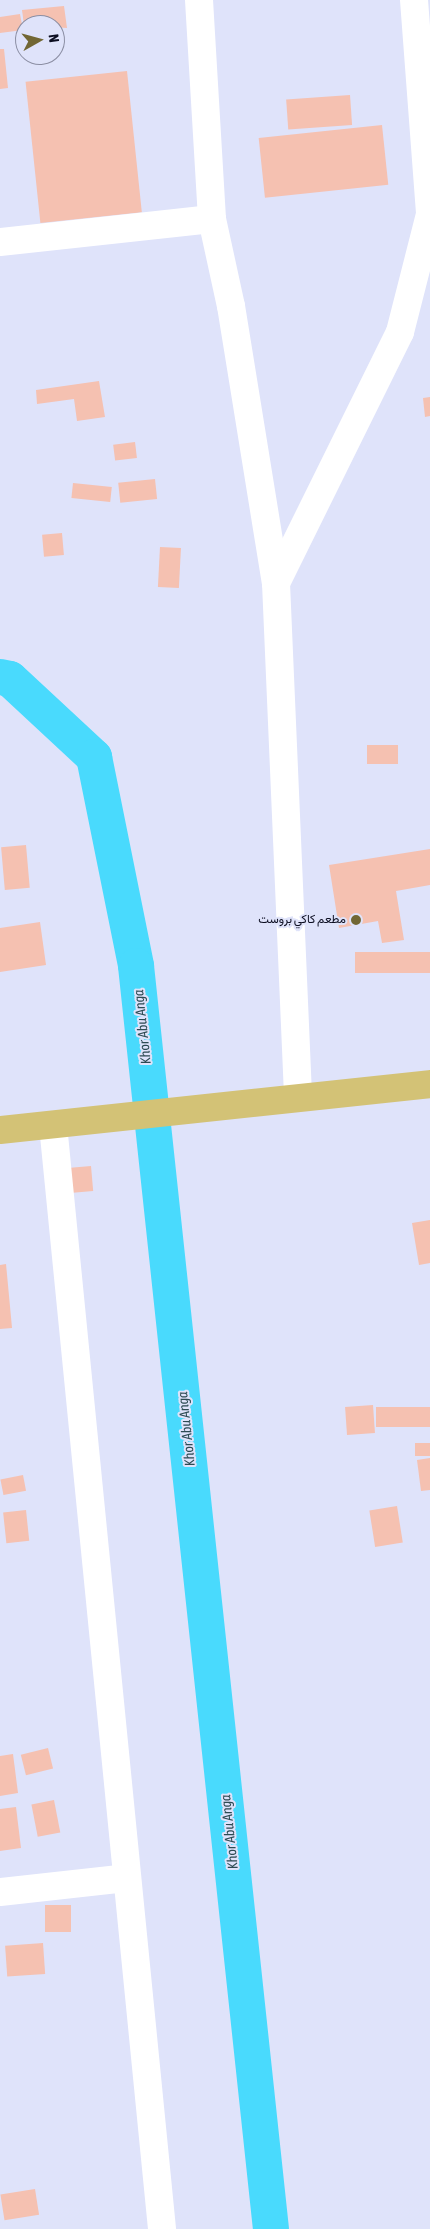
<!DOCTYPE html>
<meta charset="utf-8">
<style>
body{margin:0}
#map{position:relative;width:430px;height:2229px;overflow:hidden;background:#dfe3fa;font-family:"Asap Condensed",Vazirmatn,sans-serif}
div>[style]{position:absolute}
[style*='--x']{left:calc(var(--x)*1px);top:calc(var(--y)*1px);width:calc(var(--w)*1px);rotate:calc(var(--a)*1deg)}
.canal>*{height:36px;margin:-18px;padding:0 18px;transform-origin:18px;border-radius:18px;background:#49dafd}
.building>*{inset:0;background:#f5c1b1;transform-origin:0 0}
.minor>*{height:28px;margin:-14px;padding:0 14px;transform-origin:14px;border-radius:14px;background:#fff}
.highway>*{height:28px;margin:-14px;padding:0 14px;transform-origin:14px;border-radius:14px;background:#d3c276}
.dots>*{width:14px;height:14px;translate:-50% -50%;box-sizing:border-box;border:2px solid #dfe3fa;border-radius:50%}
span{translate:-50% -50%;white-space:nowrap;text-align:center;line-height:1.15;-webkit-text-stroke:4px #dfe3fa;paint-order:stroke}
.poi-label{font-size:12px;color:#0c0e21}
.right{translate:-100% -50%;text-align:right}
.water-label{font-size:14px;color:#2d4b53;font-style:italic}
.north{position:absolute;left:15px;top:15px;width:50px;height:50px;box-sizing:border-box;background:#dfe3fa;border:1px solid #8b8ea3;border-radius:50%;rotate:83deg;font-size:14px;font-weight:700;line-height:20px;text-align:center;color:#0c0e21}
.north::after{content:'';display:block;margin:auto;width:18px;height:22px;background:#726734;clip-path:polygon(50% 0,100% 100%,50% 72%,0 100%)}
</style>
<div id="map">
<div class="canal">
<div style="--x:0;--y:677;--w:10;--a:11"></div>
<div style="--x:10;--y:679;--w:115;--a:42.9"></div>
<div style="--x:94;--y:757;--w:213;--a:78.6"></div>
<div style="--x:136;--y:966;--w:1270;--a:83.9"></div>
</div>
<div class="building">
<div style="clip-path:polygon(64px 6px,67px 28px,24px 25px,22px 10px)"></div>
<div style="clip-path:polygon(20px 14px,23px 30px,0 33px,0 17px)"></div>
<div style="clip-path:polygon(0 49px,4px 49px,8px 88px,0 89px)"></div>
<div style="left:127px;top:71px;width:142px;height:102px;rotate:84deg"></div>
<div style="left:350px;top:95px;width:30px;height:64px;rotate:86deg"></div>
<div style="left:382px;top:125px;width:60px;height:124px;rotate:84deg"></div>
<div style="clip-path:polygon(99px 381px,105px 417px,77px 421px,74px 399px,37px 404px,36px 390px)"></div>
<div style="clip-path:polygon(430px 397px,430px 416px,425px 417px,423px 398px)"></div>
<div style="left:135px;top:442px;width:16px;height:22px;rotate:83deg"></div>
<div style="left:155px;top:479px;width:20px;height:37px;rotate:84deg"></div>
<div style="left:73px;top:483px;width:39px;height:15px;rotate:6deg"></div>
<div style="left:62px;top:533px;width:22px;height:20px;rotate:85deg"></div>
<div style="left:160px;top:547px;width:21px;height:40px;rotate:3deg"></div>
<div style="left:367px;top:745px;width:31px;height:19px"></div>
<div style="left:26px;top:845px;width:43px;height:25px;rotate:85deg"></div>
<div style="clip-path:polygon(430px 849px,430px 885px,396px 891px,404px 940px,382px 943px,378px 921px,339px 928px,329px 865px)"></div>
<div style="clip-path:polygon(40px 922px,46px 965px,0 972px,0 928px)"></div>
<div style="left:430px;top:952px;width:21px;height:75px;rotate:90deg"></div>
<div style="left:91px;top:1166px;width:25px;height:32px;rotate:85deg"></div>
<div style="clip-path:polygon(430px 1220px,430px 1263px,419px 1265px,412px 1223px)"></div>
<div style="clip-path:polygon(6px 1264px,12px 1328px,0 1329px,0 1265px)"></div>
<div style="left:373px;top:1405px;width:28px;height:28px;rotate:86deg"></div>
<div style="left:430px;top:1407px;width:20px;height:54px;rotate:90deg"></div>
<div style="left:430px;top:1443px;width:13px;height:15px;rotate:90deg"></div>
<div style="clip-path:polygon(430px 1458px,430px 1490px,421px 1491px,417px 1460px)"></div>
<div style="left:23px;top:1475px;width:16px;height:23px;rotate:79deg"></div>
<div style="left:397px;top:1506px;width:37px;height:28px;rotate:81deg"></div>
<div style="left:26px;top:1510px;width:31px;height:23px;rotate:84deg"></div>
<div style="left:48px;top:1748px;width:21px;height:28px;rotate:76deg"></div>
<div style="clip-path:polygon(13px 1754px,18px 1793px,0 1796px,0 1756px)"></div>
<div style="left:54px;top:1800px;width:33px;height:23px;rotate:79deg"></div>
<div style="clip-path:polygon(16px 1807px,21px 1848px,0 1851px,0 1809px)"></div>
<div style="left:45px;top:1905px;width:26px;height:27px"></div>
<div style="left:43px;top:1943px;width:31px;height:38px;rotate:86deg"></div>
<div style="left:35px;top:2189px;width:26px;height:35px;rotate:81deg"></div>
</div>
<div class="minor">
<div style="--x:199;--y:0;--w:219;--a:86.6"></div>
<div style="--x:212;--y:219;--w:89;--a:77.7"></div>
<div style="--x:231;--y:306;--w:281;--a:80.8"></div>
<div style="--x:276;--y:583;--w:513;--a:87.54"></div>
<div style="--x:414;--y:0;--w:215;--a:85.7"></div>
<div style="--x:0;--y:242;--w:213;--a:-6.2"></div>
<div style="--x:276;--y:583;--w:280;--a:-63.7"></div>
<div style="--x:400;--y:332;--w:122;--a:-75.7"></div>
<div style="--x:53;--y:1125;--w:1109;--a:84.36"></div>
<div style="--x:0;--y:1892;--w:127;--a:-6.3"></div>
</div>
<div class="highway">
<div style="--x:0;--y:1130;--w:432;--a:-6.1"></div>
</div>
<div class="dots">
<div style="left:356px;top:920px;background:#726734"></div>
</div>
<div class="poi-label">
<span class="right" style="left:346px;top:920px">مطعم كاكي بروست</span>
</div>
<div class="water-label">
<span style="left:142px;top:1027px;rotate:-96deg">Khor Abu Anga</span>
<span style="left:186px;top:1429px;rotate:-96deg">Khor Abu Anga</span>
<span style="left:229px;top:1832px;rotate:-96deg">Khor Abu Anga</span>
</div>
<div class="north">N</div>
</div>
